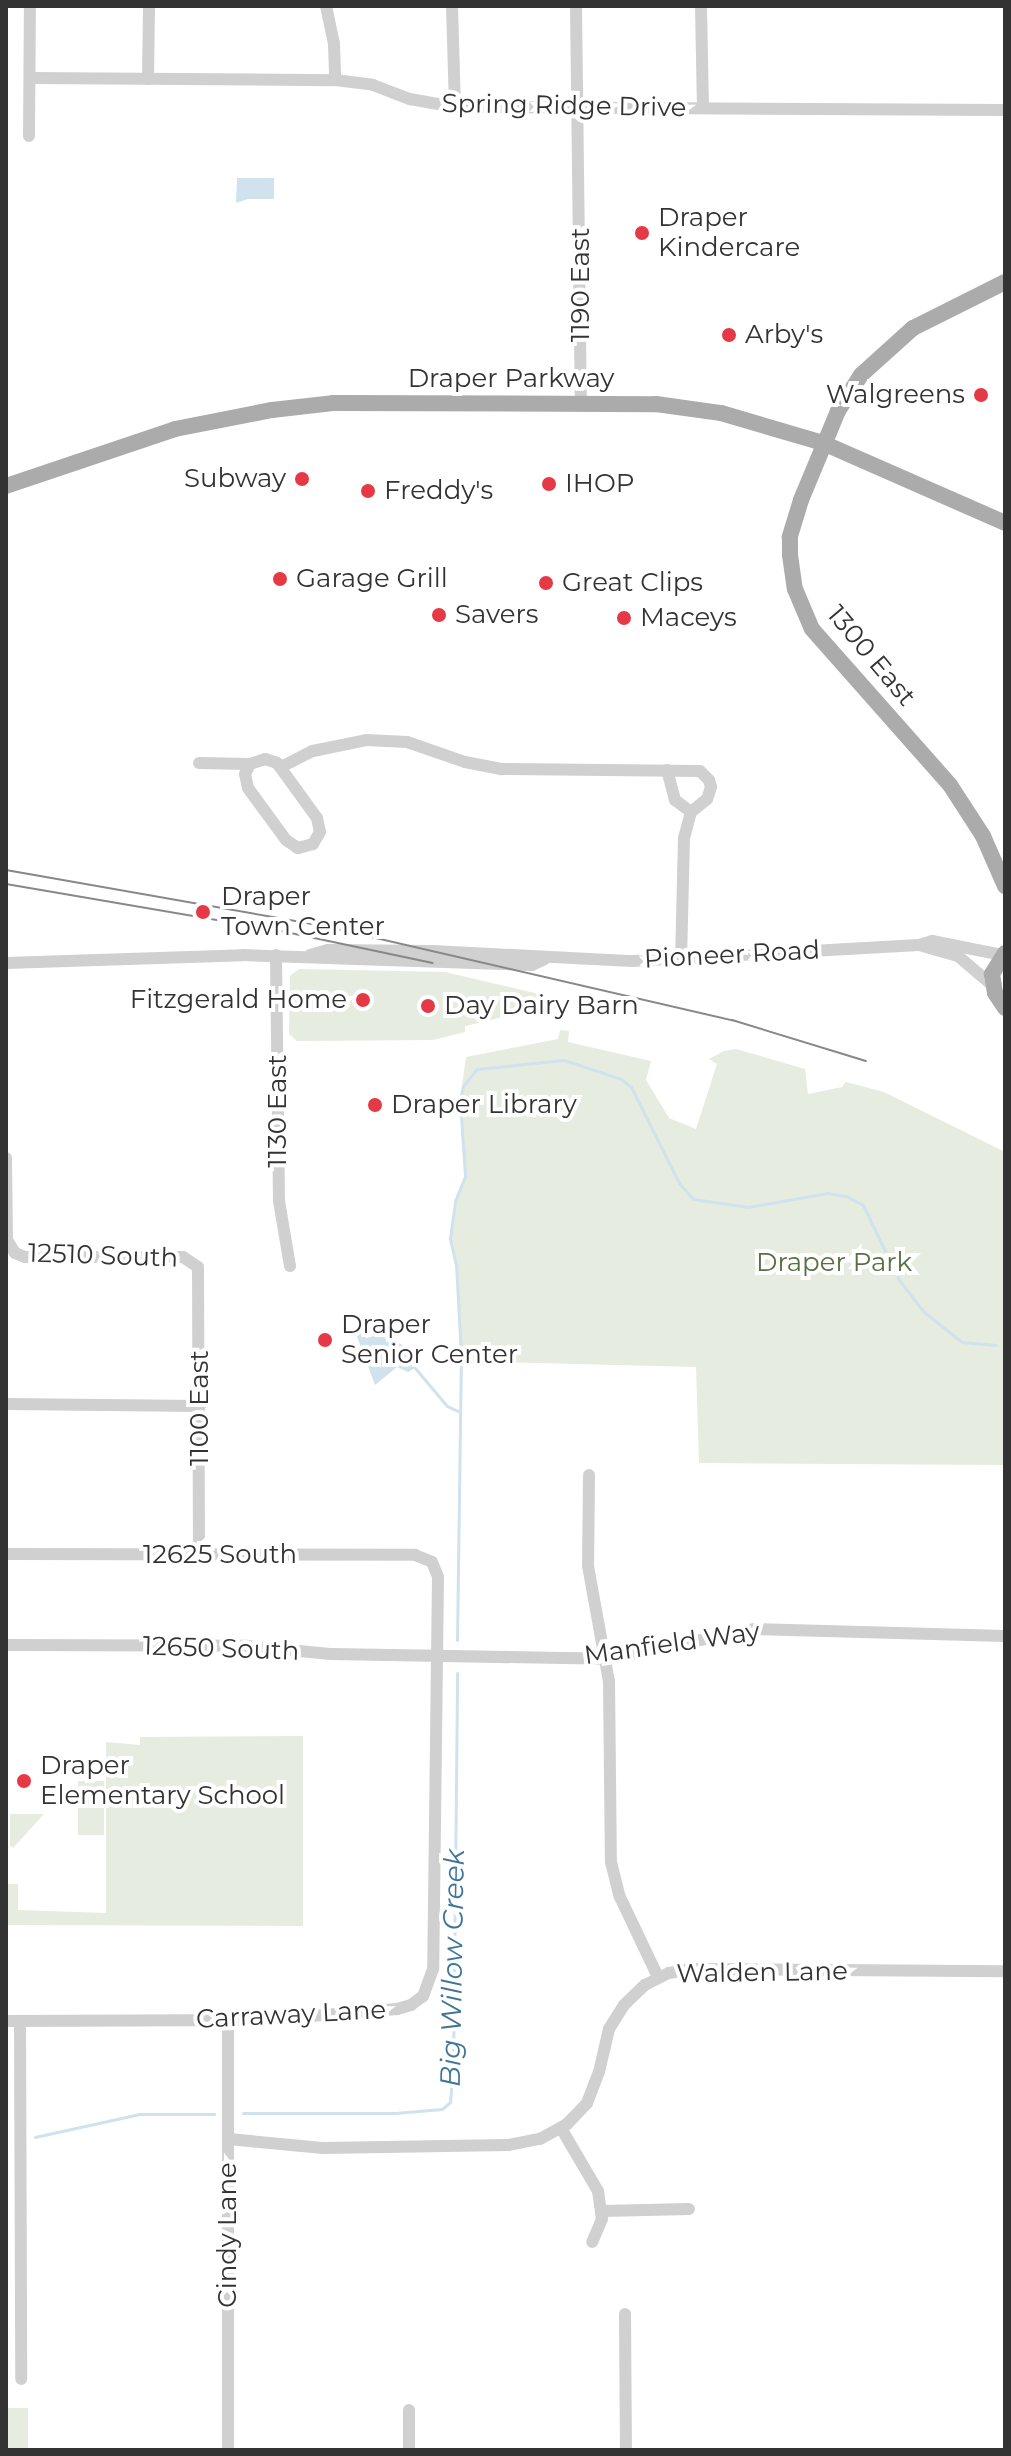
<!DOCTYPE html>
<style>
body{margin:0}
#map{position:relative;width:1011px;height:2456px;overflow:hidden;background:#fff;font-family:Montserrat,sans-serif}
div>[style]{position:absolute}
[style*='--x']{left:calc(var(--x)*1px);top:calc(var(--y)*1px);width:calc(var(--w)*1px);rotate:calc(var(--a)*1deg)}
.green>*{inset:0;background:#e6ecdf;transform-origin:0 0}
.water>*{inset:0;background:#cfe2ee}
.stream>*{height:3px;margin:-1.5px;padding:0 1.5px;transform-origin:1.5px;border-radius:1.5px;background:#cfe2ee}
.minor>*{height:12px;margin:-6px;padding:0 6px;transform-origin:6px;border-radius:6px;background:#d0d0d0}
.major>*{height:16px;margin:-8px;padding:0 8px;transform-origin:8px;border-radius:8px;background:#ababab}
.tram>*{height:2px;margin:-1px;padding:0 1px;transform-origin:1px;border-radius:1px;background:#888}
.dots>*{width:22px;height:22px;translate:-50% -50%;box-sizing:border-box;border:4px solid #fff;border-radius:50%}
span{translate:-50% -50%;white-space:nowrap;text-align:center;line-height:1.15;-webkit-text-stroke:8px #fff;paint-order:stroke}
.street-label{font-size:26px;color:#333}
.poi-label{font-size:26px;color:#333}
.left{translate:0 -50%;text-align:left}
.right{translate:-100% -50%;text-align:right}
.park-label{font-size:26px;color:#56703f}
.water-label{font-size:28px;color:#3f7597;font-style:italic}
.frame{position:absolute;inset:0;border:8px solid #333;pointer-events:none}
</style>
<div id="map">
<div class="green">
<div style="clip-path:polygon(299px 969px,445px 972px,560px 999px,567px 1008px,527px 1011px,470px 1025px,465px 1026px,465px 1032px,433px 1040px,297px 1041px,289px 1034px,290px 976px)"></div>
<div style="clip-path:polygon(560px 1030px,569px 1031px,568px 1042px,651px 1061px,646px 1080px,669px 1118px,696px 1129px,717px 1064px,709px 1059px,724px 1051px,736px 1049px,805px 1069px,808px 1094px,842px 1087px,846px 1082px,884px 1092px,1005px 1152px,1005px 1465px,699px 1463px,696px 1367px,460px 1361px,456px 1265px,450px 1238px,455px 1201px,465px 1176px,460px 1100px,466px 1057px,558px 1039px)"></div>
<div style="clip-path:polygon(303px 1736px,303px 1926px,6px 1925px,6px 1884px,18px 1884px,18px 1910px,106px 1913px,106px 1742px,140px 1745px,140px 1737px)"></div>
<div style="left:78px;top:1781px;width:26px;height:54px"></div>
<div style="clip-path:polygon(10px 1814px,44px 1814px,13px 1848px,10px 1845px)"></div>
<div style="left:6px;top:2408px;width:22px;height:42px"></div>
</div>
<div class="water">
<div style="clip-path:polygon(237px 178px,274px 178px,274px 199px,248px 199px,236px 203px)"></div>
<div style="clip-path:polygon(362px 1328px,366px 1338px,378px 1335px,408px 1347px,417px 1357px,415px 1368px,408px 1372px,397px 1367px,375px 1385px,355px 1331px)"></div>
</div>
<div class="stream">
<div style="--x:415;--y:1368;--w:50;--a:49.9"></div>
<div style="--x:447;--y:1406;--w:14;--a:25"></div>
<div style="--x:457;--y:1640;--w:286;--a:-89.2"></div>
<div style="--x:461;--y:1354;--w:89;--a:-93.2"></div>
<div style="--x:456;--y:1265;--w:28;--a:-103"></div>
<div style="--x:450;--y:1238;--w:37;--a:-82"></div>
<div style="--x:455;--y:1201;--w:27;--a:-68"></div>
<div style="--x:465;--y:1176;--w:76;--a:-93.8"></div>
<div style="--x:460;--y:1100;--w:14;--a:-78"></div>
<div style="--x:463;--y:1086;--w:22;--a:-51"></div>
<div style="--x:477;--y:1069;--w:87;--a:-5.9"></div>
<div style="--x:564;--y:1060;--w:60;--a:18.4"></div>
<div style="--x:621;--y:1079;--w:13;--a:39"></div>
<div style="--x:631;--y:1087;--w:107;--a:63.4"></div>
<div style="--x:679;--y:1183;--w:21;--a:49"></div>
<div style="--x:693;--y:1199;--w:56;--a:8.3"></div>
<div style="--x:748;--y:1207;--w:80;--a:-10"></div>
<div style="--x:827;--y:1193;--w:19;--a:9"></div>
<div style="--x:846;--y:1196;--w:19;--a:28"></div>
<div style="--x:863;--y:1205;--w:83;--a:64.4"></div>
<div style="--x:899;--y:1280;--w:41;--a:52"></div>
<div style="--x:924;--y:1312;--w:48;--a:38.3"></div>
<div style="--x:962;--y:1342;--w:34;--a:5"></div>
<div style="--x:243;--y:2113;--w:152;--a:0"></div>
<div style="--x:395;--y:2113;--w:47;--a:-4.9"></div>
<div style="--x:442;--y:2109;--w:11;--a:-41"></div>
<div style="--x:450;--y:2102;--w:32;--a:-85"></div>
<div style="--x:453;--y:2070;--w:397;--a:-89.4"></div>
<div style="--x:35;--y:2137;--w:107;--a:-12.4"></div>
<div style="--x:140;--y:2114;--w:74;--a:0"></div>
</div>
<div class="minor">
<div style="--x:326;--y:6;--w:39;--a:78"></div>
<div style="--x:334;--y:44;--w:36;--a:88"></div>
<div style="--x:452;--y:6;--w:101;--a:88.3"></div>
<div style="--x:576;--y:6;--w:397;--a:89.3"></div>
<div style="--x:701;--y:6;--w:102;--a:88.9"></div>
<div style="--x:30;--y:78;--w:305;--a:0.4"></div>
<div style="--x:335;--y:80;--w:38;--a:7"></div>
<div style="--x:373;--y:85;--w:40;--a:21"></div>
<div style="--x:410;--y:99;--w:46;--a:10.1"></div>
<div style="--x:455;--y:107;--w:550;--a:0.31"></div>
<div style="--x:148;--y:79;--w:73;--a:-89.2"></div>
<div style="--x:29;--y:136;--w:130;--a:-89.6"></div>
<div style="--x:199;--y:763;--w:51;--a:1.1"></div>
<div style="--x:250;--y:764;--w:16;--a:-18"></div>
<div style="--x:265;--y:759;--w:13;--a:18"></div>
<div style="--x:277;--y:763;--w:68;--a:54"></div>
<div style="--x:317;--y:818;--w:14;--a:78"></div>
<div style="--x:320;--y:832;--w:14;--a:120"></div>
<div style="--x:313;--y:844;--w:16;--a:165"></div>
<div style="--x:298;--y:848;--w:14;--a:-146"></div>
<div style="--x:286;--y:840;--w:64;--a:-126.2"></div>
<div style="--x:248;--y:788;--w:14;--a:-102"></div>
<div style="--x:245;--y:774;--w:11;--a:-63"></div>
<div style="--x:281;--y:767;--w:36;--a:-27"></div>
<div style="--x:313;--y:751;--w:54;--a:-11.7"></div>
<div style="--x:366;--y:740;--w:41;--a:2.8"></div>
<div style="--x:407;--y:742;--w:61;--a:19"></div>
<div style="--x:465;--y:762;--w:38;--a:11"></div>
<div style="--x:502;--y:769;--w:198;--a:0.6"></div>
<div style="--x:700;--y:771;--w:13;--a:45"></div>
<div style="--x:709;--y:780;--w:7;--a:74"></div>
<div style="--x:711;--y:787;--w:13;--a:108"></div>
<div style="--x:707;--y:799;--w:21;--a:141"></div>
<div style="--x:691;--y:812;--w:27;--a:105"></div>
<div style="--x:684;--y:838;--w:120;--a:91.4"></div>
<div style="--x:667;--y:770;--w:31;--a:75"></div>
<div style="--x:675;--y:800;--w:20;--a:37"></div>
<div style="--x:919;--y:945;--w:41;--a:15.8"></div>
<div style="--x:958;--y:956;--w:45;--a:40.5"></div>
<div style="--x:276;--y:955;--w:246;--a:89.3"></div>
<div style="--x:279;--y:1201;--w:66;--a:80.4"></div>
<div style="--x:310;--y:955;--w:19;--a:-16"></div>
<div style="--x:328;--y:950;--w:105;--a:0.5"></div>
<div style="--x:433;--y:951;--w:200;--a:2.9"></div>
<div style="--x:633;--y:961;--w:286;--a:-3.2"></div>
<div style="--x:919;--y:945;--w:14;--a:-17"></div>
<div style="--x:932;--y:941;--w:71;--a:11.3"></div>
<div style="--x:6;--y:963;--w:237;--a:-1.9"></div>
<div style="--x:243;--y:955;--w:289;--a:2"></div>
<div style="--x:532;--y:965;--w:14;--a:-25"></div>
<div style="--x:6;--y:1158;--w:82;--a:89.3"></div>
<div style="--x:7;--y:1240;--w:15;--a:58"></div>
<div style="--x:15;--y:1253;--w:11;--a:22"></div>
<div style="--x:25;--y:1257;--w:158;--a:0"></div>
<div style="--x:183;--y:1257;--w:18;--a:34"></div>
<div style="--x:198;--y:1267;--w:288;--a:89.8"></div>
<div style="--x:6;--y:1404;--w:194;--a:0.6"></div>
<div style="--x:589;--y:1475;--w:91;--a:90.6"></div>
<div style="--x:588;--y:1566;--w:117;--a:79.7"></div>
<div style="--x:609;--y:1681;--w:181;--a:89.4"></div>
<div style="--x:611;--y:1862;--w:36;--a:76"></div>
<div style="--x:620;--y:1897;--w:89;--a:64.6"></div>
<div style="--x:6;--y:1554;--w:409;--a:0.1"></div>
<div style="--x:415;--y:1555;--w:18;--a:22"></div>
<div style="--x:432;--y:1562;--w:16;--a:68"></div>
<div style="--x:438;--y:1577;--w:392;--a:90.7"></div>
<div style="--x:433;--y:1969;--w:29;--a:110"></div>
<div style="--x:423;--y:1996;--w:15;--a:143"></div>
<div style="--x:411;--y:2005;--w:15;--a:164"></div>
<div style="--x:397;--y:2009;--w:138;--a:175.4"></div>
<div style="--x:259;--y:2020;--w:253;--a:179.8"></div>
<div style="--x:6;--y:1645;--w:241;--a:0.2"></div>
<div style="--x:247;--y:1646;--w:84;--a:5.4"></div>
<div style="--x:331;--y:1654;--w:276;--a:1"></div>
<div style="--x:607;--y:1659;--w:150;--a:-11.5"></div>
<div style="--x:754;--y:1629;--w:251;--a:1.6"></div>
<div style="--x:20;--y:2021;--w:358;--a:89.8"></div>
<div style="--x:561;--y:2128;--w:73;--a:59.6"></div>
<div style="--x:598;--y:2191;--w:28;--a:82"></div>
<div style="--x:602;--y:2219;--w:25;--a:113"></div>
<div style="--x:229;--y:2139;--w:94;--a:5.5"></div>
<div style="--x:323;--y:2148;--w:185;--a:-0.9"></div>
<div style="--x:508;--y:2145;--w:33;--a:-11"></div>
<div style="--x:540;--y:2139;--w:31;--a:-29"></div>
<div style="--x:567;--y:2124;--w:29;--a:-46"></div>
<div style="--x:587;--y:2103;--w:33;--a:-69"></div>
<div style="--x:599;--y:2072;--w:44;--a:-76.9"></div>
<div style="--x:609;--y:2029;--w:28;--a:-58"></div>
<div style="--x:624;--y:2005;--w:29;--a:-44"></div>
<div style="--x:645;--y:1985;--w:27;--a:-27"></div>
<div style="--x:669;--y:1973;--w:23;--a:-10"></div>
<div style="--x:692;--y:1969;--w:313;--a:0.4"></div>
<div style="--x:602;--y:2211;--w:87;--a:-1.3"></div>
<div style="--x:625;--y:2314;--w:136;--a:89.6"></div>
<div style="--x:409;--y:2410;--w:40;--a:90"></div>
<div style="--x:228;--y:2450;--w:429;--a:-90"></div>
</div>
<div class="major">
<div style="--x:1005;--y:282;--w:103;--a:153.4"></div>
<div style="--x:913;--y:328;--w:70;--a:137.9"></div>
<div style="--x:861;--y:375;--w:43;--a:122.6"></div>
<div style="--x:838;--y:411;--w:96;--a:112.6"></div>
<div style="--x:801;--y:500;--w:39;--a:107"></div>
<div style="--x:790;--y:537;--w:18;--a:90"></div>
<div style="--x:790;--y:555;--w:34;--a:82"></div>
<div style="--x:795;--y:589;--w:43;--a:67"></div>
<div style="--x:812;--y:629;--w:208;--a:48.5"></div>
<div style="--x:950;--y:785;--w:61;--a:57.1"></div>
<div style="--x:983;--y:836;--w:55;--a:66.3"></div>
<div style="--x:6;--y:486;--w:178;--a:-18.6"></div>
<div style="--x:175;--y:429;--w:99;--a:-11.1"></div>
<div style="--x:272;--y:410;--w:61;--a:-6.5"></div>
<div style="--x:333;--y:403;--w:323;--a:0.2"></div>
<div style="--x:656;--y:404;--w:66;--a:7.9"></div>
<div style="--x:721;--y:413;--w:106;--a:16.4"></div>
<div style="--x:823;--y:443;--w:199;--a:23.7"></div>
<div style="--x:1005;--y:953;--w:25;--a:122"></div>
<div style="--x:992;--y:974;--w:19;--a:81"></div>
<div style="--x:995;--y:993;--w:18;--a:56"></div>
</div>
<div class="tram">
<div style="--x:6;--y:870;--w:327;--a:10"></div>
<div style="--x:328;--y:927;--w:415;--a:13"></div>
<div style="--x:732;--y:1020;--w:140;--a:17"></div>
<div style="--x:6;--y:884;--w:279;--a:9.7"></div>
<div style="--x:281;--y:931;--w:155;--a:11.9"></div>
</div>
<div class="dots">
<div style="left:642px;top:233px;background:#e63946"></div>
<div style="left:729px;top:335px;background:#e63946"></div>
<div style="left:981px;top:395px;background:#e63946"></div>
<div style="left:302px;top:479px;background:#e63946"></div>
<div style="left:549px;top:484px;background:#e63946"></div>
<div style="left:368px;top:491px;background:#e63946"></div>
<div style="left:280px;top:579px;background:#e63946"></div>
<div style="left:546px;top:583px;background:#e63946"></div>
<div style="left:439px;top:615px;background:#e63946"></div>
<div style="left:624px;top:618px;background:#e63946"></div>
<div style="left:203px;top:912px;background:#e63946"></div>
<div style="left:363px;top:1000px;background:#e63946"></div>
<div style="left:428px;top:1006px;background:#e63946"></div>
<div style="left:375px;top:1105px;background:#e63946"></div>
<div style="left:325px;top:1340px;background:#e63946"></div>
<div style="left:24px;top:1781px;background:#e63946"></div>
</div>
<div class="street-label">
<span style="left:564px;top:106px;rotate:1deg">Spring Ridge Drive</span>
<span style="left:581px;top:285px;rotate:-90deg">1190 East</span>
<span style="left:511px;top:379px">Draper Parkway</span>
<span style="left:871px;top:656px;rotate:50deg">1300 East</span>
<span style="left:732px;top:955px;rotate:-3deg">Pioneer Road</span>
<span style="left:278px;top:1111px;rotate:-90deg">1130 East</span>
<span style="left:103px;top:1256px;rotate:2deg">12510 South</span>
<span style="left:200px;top:1408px;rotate:-90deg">1100 East</span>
<span style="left:220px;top:1555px">12625 South</span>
<span style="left:672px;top:1644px;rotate:-8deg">Manfield Way</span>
<span style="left:221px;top:1649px;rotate:2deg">12650 South</span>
<span style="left:762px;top:1973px;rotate:-1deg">Walden Lane</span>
<span style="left:291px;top:2015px;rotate:-3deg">Carraway Lane</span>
<span style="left:228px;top:2235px;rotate:-90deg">Cindy Lane</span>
</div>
<div class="poi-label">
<span class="left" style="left:658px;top:233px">Draper<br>Kindercare</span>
<span class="left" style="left:745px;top:335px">Arby's</span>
<span class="right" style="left:965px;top:395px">Walgreens</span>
<span class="right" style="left:286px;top:479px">Subway</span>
<span class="left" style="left:565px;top:484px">IHOP</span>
<span class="left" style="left:384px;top:491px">Freddy's</span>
<span class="left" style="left:296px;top:579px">Garage Grill</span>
<span class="left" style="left:562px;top:583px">Great Clips</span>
<span class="left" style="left:455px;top:615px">Savers</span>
<span class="left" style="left:640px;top:618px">Maceys</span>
<span class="left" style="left:221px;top:912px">Draper<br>Town Center</span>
<span class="right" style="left:347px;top:1000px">Fitzgerald Home</span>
<span class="left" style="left:444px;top:1006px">Day Dairy Barn</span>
<span class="left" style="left:391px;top:1105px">Draper Library</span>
<span class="left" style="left:341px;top:1340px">Draper<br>Senior Center</span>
<span class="left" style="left:40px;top:1781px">Draper<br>Elementary School</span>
</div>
<div class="park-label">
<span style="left:834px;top:1263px">Draper Park</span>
</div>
<div class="water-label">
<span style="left:452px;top:1968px;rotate:-89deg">Big Willow Creek</span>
</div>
<div class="frame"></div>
</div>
